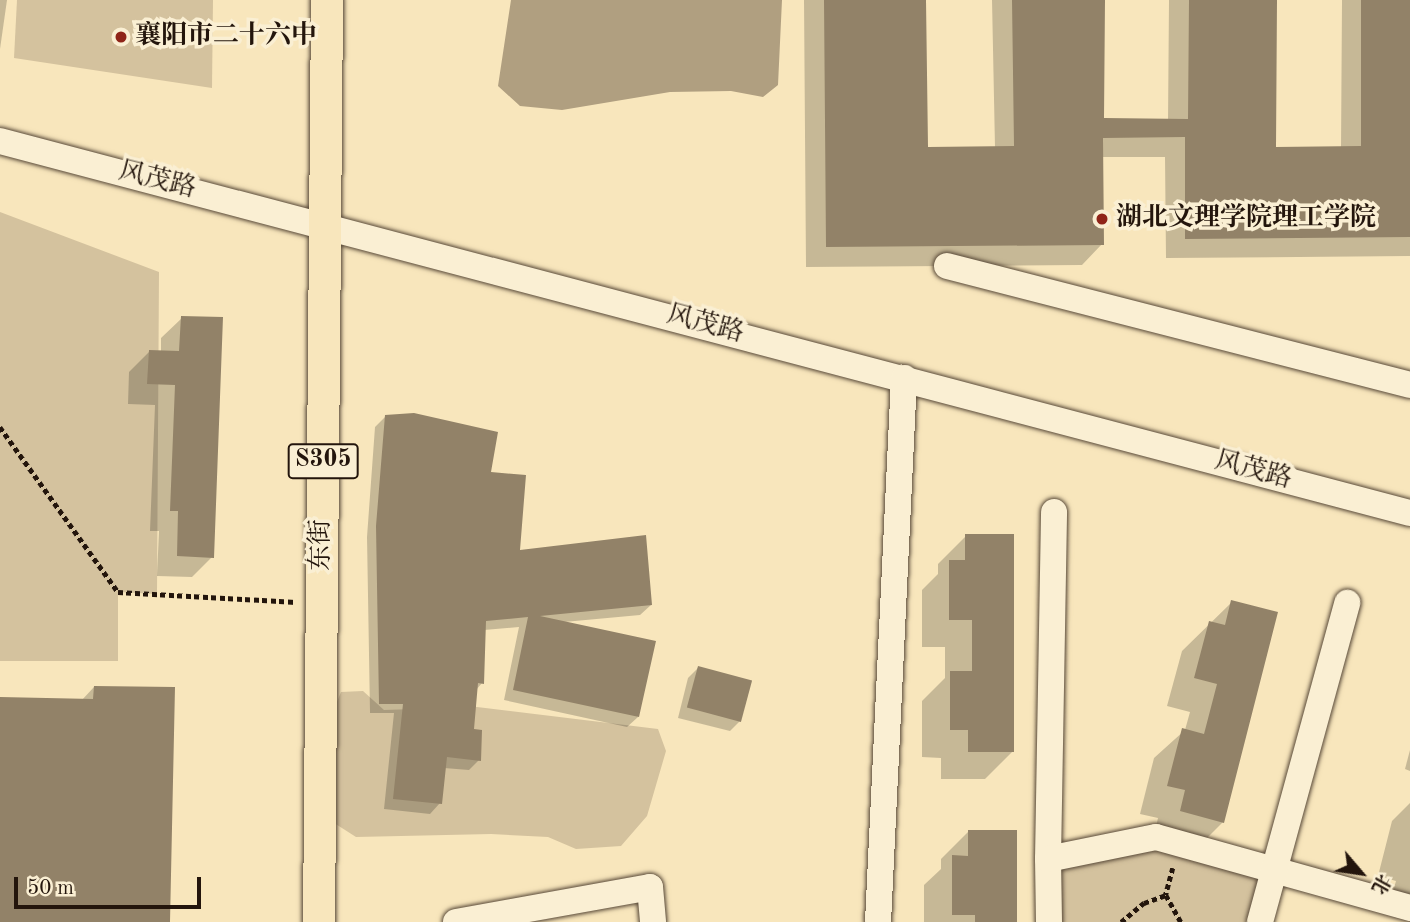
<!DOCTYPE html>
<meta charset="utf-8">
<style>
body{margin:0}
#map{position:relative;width:1410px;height:922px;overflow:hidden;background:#f8e6bc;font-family:"Old Standard TT","Noto Serif SC",serif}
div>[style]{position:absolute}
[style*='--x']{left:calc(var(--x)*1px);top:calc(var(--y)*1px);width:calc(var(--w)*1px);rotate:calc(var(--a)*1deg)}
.green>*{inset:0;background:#d4c29e}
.water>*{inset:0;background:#b09f80}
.shadow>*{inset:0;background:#0003}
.building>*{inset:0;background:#928268;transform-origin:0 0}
.path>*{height:4.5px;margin-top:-2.25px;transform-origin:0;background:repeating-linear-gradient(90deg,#23150c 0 5px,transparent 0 8.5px)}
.roads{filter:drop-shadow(0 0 2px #584938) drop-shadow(0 0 2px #584938)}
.minor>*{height:26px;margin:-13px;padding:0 13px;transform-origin:13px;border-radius:13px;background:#faefd3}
.major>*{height:32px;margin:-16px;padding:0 16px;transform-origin:16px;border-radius:16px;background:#f8e6bc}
.dots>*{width:19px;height:19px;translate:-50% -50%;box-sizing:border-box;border:4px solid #faefd3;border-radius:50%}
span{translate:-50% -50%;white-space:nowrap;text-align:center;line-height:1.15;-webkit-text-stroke:7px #faefd3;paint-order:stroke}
.shield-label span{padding:2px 5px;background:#faefd3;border:2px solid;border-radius:5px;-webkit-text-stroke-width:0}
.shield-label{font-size:24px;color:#23150c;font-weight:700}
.poi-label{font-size:26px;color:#23150c;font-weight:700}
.left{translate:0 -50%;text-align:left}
.street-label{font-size:26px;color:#23150c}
.north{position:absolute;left:1326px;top:838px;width:70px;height:70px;-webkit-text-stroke:5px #faefd3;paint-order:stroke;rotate:119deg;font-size:19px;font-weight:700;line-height:28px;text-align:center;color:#23150c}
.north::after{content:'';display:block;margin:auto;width:24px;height:32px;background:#23150c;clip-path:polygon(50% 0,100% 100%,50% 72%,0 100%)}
.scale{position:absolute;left:14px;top:877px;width:187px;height:32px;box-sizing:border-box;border:4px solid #23150c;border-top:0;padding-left:9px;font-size:21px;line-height:24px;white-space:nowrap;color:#23150c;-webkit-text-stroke:5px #faefd3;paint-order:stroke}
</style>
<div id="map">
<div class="green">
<div style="clip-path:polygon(17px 0,213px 0,212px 88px,14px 58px)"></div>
<div style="clip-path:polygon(0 212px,159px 272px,157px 594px,118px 592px,118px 661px,0 661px)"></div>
<div style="clip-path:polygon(363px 691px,384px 710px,477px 707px,658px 729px,666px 751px,647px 816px,621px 846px,576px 849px,548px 837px,491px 834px,356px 837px,331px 821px,333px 712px,341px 692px)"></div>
<div style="clip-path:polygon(1156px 837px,1272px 869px,1260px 922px,1049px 922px,1048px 859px)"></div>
</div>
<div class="water">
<div style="clip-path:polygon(511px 0,782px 0,778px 85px,763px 97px,731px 91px,670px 92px,562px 110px,520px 106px,498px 86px)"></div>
</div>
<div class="shadow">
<div style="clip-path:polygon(0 0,7px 0,0 49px)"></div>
<div style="clip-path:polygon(804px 0,925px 0,926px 149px,995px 148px,992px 0,1104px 0,1102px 120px,1168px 121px,1169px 0,1275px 0,1275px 148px,1341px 148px,1342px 0,1410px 0,1410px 256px,1166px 258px,1165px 157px,1101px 157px,1102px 244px,1082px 265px,806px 267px)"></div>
<div style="clip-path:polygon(182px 318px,212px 557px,192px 577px,157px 576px,159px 531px,150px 531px,155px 405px,128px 404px,129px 372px,149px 352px,161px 352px,161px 338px)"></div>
<div style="clip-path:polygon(386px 416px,489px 474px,518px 552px,651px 605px,640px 615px,564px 622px,638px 717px,627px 727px,504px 700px,519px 627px,484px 630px,482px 683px,476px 690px,472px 731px,479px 760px,469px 770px,444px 768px,440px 803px,430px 814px,384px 809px,394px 713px,370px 713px,367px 537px,375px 427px)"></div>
<div style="clip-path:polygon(966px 536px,1013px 751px,985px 779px,941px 779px,941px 758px,922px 757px,922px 701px,945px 678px,945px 647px,922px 647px,922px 590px,938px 574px,938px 564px)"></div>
<div style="clip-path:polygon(1232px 602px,1223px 822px,1195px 850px,1153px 839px,1158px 818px,1140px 814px,1154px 758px,1185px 730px,1190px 712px,1167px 706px,1182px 651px)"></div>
<div style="clip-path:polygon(698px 668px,740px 721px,730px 731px,678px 718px,688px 678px)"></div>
<div style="clip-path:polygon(94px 687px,168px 922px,0 922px,0 699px,81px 701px)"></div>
<div style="clip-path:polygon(1410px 750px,1410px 771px,1405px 769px)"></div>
<div style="clip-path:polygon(1410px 803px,1410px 907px,1390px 902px,1396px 881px,1378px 876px,1392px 821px)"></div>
<div style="clip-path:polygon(969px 831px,1015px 922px,924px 922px,924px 885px,941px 869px,941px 859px)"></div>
</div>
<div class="building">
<div style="clip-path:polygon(824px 0,926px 0,928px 147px,1014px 146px,1012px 0,1105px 0,1104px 118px,1188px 119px,1189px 0,1277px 0,1276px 147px,1361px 146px,1361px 0,1410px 0,1410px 237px,1185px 239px,1185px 137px,1103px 138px,1104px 245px,826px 247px)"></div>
<div style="clip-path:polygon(181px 316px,223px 317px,214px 558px,177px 556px,178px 511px,170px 511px,175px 385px,147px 384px,149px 350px,179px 351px)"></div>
<div style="clip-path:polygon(414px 413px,498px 432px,491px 472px,526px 475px,520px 550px,646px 535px,652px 605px,540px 616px,656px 641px,639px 717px,513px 690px,528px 617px,486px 621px,484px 684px,478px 683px,474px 729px,482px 730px,481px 761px,447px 757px,442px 804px,393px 799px,403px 704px,379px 704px,376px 526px,385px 415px)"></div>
<div style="clip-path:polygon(965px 534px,1014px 534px,1014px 752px,968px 752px,968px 730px,950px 730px,950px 671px,972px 671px,972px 620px,949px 620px,949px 560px,965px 560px)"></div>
<div style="clip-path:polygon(1231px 600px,1278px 612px,1224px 823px,1180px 811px,1185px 790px,1167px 786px,1182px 728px,1204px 734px,1217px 684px,1194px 678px,1209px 621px,1225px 625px)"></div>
<div style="left:698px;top:666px;width:56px;height:43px;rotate:15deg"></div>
<div style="clip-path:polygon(94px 686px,175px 687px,170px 922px,0 922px,0 697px,93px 699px)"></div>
<div style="clip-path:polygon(968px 830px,1017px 830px,1017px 922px,975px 922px,975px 915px,952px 915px,952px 855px,968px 856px)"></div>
</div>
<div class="path">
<div style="--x:0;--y:427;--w:203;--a:54.4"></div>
<div style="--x:118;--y:592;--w:178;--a:3.2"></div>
<div style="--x:1173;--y:868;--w:28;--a:105"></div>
<div style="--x:1166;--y:895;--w:31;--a:61"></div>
<div style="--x:1121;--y:922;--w:30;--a:-40"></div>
<div style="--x:1144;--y:903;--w:23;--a:-20"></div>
</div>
<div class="roads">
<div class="minor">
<div style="--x:0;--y:141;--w:1458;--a:14.78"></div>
<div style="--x:947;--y:266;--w:478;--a:14.4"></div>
<div style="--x:1048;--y:859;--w:347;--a:-89"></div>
<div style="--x:456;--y:922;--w:197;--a:-10.2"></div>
<div style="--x:650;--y:887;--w:35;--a:85"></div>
<div style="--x:878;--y:922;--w:545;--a:-87.26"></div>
<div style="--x:1049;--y:922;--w:63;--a:-90.9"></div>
<div style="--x:1048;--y:859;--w:110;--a:-11.5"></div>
<div style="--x:1156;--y:837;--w:264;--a:15.6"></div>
<div style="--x:1260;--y:922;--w:331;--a:-74.7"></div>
</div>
<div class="major">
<div style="--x:319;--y:922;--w:922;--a:-89.5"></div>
</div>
</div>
<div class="dots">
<div style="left:121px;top:37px;background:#8f2418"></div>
<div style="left:1102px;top:219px;background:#8f2418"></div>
</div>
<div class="shield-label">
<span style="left:323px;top:461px">S305</span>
</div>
<div class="poi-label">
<span class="left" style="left:135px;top:37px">襄阳市二十六中</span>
<span class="left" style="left:1116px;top:219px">湖北文理学院理工学院</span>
</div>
<div class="street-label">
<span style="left:157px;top:181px;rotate:14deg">风茂路</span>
<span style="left:705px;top:325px;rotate:15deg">风茂路</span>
<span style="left:1253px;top:471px;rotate:15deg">风茂路</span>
<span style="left:322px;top:545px;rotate:-90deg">东街</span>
</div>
<div class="north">北</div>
<div class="scale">50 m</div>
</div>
